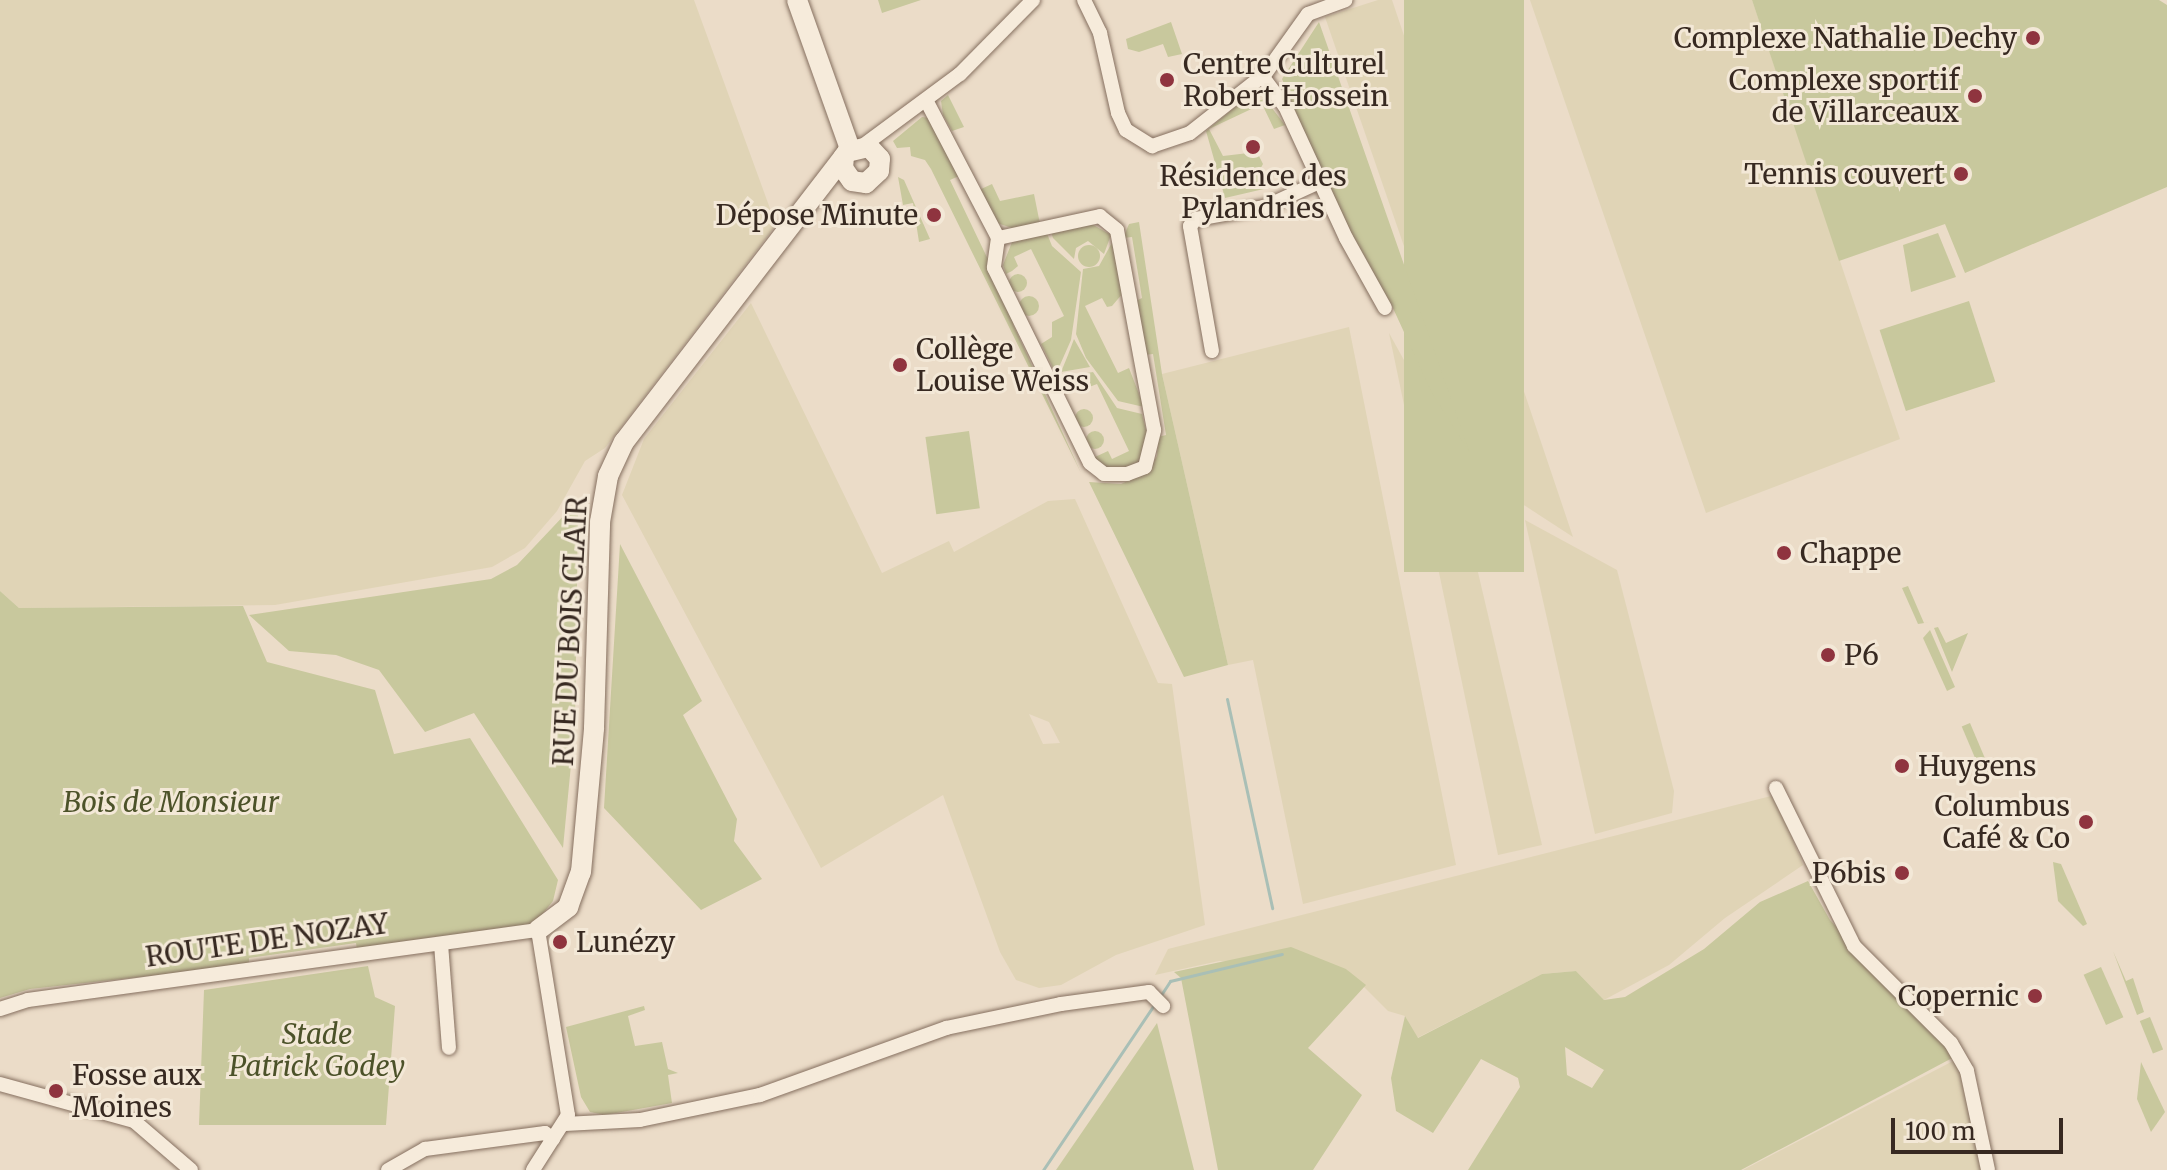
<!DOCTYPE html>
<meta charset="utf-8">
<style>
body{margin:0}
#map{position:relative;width:2167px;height:1170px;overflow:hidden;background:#ebdcc8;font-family:Merriweather,serif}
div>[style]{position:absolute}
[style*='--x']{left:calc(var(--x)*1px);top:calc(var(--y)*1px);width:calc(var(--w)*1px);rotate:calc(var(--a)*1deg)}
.farmland>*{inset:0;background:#e0d4b6}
.green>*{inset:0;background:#c8c89d;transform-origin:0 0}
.round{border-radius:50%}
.stream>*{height:3px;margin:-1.5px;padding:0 1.5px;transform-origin:1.5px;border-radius:1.5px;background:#a9bfb6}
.roads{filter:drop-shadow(0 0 2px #856f5f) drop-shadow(0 0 2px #856f5f)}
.street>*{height:14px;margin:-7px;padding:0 7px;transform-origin:7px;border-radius:7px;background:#f6ebdb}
.secondary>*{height:20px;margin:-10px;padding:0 10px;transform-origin:10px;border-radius:10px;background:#f6ebdb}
.dots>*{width:22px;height:22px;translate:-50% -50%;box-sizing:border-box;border:4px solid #f3e8d7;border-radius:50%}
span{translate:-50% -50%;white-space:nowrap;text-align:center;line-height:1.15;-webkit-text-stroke:6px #f3e8d7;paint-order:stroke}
.poi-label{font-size:28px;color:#372921}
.right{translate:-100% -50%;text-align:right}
.left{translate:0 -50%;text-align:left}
.street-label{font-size:28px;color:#372921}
.park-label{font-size:28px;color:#4c5229;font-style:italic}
.scale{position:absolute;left:1891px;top:1118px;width:172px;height:36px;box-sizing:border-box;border:4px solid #372921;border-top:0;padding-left:10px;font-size:24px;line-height:28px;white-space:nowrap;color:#372921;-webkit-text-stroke:6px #f3e8d7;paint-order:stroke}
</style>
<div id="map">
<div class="farmland">
<div style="clip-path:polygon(0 0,694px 0,776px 225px,605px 448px,585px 461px,557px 511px,525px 548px,492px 567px,275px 605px,19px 608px,0 591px)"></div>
<div style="clip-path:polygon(1378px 0,1392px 0,1573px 537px,1510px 496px,1477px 458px,1325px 17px)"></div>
<div style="clip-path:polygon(1530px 0,1752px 0,1900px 439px,1706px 513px)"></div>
<div style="clip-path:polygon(evenodd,751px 303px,882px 573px,949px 541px,954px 552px,1048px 501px,1075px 499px,1158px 683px,1172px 684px,1205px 925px,1116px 955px,1061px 985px,1039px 988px,1016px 980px,1000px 952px,943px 795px,821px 868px,622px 495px,644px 439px,751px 303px,1029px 714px,1049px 722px,1060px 743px,1043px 744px,1029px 714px)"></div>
<div style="clip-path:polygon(1349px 327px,1456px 865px,1303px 904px,1253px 660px,1228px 665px,1162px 374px)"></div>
<div style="clip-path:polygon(1389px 333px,1446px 436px,1542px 845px,1498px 855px)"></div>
<div style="clip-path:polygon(1525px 520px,1617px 570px,1674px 791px,1672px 813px,1595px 834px)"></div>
<div style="clip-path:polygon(1775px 795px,1803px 865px,1725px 918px,1669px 965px,1604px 1000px,1576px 971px,1542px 974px,1417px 1038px,1405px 1016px,1388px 1011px,1346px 969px,1219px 961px,1155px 975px,1168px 949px)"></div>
<div style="clip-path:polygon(1957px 1059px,1983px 1170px,1743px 1170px)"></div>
</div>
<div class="green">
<div style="clip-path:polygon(878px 0,921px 0,882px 13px)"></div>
<div style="left:1404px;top:0;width:120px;height:572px"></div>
<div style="clip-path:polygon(1752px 0,2159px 0,2167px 5px,2167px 187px,1965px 273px,1945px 224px,1839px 261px)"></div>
<div style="clip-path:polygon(1171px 22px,1182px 54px,1168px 57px,1163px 44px,1139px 52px,1128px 49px,1126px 39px)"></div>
<div style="clip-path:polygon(1319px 22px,1470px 453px,1432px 393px,1392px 306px,1330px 194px,1282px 79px)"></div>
<div style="clip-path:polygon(948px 95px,964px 127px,952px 131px,943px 115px,941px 101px)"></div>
<div style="clip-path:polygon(1265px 99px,1285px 125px,1274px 129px,1262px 104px,1209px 129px,1223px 156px,1257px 152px,1263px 164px,1257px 175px,1268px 188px,1225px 198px,1206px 131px,1235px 107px)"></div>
<div style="clip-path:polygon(922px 117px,929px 118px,959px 176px,950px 180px,1017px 320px,1013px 324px,1081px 473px,931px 169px,925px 160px,911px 156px,910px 147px,897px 148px,893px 141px)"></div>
<div style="clip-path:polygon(898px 177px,904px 180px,930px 239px,919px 242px,913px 203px,903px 205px)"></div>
<div style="clip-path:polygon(992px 184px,1000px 201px,1034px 194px,1040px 224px,1015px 229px,994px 222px,979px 190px)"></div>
<div style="clip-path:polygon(1139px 222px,1162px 374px,1228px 665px,1184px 677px,1089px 482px,1121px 484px,1147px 472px,1157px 456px,1158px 437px,1166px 435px,1153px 354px,1144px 355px,1134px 302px,1142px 298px,1132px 237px,1123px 238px,1129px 224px)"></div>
<div style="clip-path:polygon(1090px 223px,1111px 235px,1104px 254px,1088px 241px,1076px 248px,1074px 259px,1053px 238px,1051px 232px)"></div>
<div style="clip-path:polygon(1046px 231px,1052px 246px,1081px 272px,1071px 340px,1056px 374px,1041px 344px,1052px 337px,1052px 322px,1064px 316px,1031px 249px,1014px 257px,1018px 266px,1012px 271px,1006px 274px,1003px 265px,1012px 242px)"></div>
<div style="clip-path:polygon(1938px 233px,1956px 277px,1911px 292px,1903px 245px)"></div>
<div style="clip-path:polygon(1114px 239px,1123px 293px,1112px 306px,1107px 307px,1102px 298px,1085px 306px,1118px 373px,1129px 368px,1144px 407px,1118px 401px,1086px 358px,1076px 334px,1083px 269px,1099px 266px)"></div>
<div class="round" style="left:1078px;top:245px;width:22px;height:22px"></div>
<div class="round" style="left:1009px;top:274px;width:18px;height:18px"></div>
<div class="round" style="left:1019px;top:296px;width:20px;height:20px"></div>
<div style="left:1969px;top:301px;width:85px;height:94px;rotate:72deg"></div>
<div style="clip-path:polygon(1074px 339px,1090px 367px,1061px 372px,1068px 355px)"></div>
<div style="clip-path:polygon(1093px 372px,1117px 408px,1142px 414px,1148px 438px,1138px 467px,1103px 468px,1095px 457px,1108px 451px,1112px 459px,1129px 451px,1097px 384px,1084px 389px,1076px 382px,1061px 386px,1058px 378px)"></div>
<div class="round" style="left:1075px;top:409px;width:18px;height:18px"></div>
<div class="round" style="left:1086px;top:431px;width:18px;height:18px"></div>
<div style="left:969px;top:431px;width:78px;height:44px;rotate:82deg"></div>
<div style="clip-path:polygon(570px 509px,578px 511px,575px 723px,563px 848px,474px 713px,425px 732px,379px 670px,336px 655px,289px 651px,249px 615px,491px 579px,517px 565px)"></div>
<div style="clip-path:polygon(620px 544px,702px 701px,683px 715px,737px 819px,734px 841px,762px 879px,701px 910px,604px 808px)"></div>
<div style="clip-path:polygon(1908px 586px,1924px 623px,1931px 622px,1918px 624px,1902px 588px)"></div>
<div style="clip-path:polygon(0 591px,19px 608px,243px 606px,267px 662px,375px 690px,394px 754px,470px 738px,558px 880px,553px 901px,532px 927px,357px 950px,356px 943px,249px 958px,249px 965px,30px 989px,0 998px)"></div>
<div style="clip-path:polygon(1938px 627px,1946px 643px,1968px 633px,1952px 672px,1934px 628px)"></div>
<div style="clip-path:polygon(1930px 630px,1955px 687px,1947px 691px,1923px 638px)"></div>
<div style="left:1970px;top:723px;width:56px;height:9px;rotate:67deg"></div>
<div style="clip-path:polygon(2053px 862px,2061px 864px,2087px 924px,2083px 926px,2058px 901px)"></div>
<div style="clip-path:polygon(evenodd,1808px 881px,1830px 920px,1956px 1056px,1741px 1170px,1468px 1170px,1520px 1087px,1518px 1078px,1481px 1059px,1433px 1133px,1396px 1111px,1391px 1078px,1405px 1016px,1418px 1038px,1542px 974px,1576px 971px,1604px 1000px,1625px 997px,1704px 949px,1760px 902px,1808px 881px,1565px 1047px,1604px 1070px,1592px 1088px,1567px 1075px,1565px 1047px)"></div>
<div style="clip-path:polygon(1291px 947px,1346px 969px,1366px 985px,1308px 1048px,1362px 1095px,1313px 1170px,1218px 1170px,1181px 978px,1174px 972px)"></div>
<div style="clip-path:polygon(2113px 951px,2126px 981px,2133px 978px,2144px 1012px,2137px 1015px)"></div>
<div style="clip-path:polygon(368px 966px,375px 997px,395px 1006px,386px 1125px,199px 1125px,204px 990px)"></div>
<div style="left:2101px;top:967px;width:55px;height:19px;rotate:66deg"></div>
<div style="clip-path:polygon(644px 1006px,645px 1010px,628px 1016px,635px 1046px,662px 1042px,668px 1069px,678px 1073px,668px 1075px,672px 1103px,605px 1115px,590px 1112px,581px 1097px,566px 1027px)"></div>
<div style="left:2150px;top:1017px;width:35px;height:11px;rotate:68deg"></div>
<div style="clip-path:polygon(1157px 1023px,1194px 1170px,1056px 1170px)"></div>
<div style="clip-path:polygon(2141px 1062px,2165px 1112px,2151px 1132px,2137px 1099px)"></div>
</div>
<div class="stream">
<div style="--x:1227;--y:699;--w:214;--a:77.8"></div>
<div style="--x:1161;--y:995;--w:17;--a:-57"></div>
<div style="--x:1170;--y:981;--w:115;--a:-13.6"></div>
<div style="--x:1043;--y:1170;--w:199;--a:-56.1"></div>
</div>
<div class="roads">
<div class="street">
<div style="--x:1084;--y:0;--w:37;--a:64"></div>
<div style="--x:1100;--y:33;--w:82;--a:77.3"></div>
<div style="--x:1118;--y:113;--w:19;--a:65"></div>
<div style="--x:1126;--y:130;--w:31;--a:32"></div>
<div style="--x:1152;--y:146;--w:40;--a:-18.9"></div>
<div style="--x:1190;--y:133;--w:95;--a:-38.2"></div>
<div style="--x:1265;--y:74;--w:74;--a:-54.4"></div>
<div style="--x:1308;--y:14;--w:40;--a:-20.2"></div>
<div style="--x:1262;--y:76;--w:38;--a:53"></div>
<div style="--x:1285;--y:106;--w:145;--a:65.2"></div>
<div style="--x:1346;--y:238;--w:80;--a:60.9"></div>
<div style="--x:926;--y:100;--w:156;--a:62.4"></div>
<div style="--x:998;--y:238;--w:30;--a:98"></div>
<div style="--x:994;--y:268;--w:217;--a:63.8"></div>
<div style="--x:1090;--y:463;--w:18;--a:38"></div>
<div style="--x:1104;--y:474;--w:23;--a:0"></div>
<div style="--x:1127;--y:474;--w:19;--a:-21"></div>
<div style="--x:1145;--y:467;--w:38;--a:-76"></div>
<div style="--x:1154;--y:430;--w:203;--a:-100.5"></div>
<div style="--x:1117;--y:230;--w:22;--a:-141"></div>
<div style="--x:1100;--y:216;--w:104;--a:167.8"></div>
<div style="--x:864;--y:145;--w:119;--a:-36.5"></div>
<div style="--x:960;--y:74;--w:104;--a:-45.4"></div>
<div style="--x:1212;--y:351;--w:127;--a:-100"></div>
<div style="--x:1190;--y:226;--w:9;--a:-49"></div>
<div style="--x:1196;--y:219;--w:70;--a:-9.9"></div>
<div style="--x:1265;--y:207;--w:60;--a:-24.8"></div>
<div style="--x:1776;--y:788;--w:176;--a:63.7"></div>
<div style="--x:1854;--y:946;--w:137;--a:45"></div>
<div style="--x:1951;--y:1043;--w:32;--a:60"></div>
<div style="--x:1967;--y:1071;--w:101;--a:78"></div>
<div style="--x:441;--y:944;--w:104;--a:85.6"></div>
<div style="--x:0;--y:1009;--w:29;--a:-18"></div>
<div style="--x:28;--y:1000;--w:515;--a:-7.82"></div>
<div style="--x:538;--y:930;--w:187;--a:80.8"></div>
<div style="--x:568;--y:1115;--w:65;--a:122.5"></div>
<div style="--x:0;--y:1084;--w:139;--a:15.4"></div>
<div style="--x:134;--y:1121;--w:75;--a:40.7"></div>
<div style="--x:565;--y:1124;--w:75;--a:-3.1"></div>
<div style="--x:640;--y:1120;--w:123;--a:-11.8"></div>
<div style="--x:760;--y:1095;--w:198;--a:-19.8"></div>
<div style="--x:946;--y:1028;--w:117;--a:-11.8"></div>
<div style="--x:1061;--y:1004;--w:89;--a:-7.8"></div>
<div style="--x:1149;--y:992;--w:20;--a:45"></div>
<div style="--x:388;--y:1170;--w:43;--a:-29.6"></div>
<div style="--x:425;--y:1149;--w:121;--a:-7.6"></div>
<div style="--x:545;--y:1133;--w:10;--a:37"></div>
</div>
<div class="secondary">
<div style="--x:797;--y:0;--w:158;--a:70.4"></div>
<div style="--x:538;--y:930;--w:38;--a:-37"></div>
<div style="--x:568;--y:907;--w:37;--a:-70"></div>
<div style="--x:581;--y:872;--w:145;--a:-84.8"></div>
<div style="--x:594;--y:728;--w:206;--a:-88.3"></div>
<div style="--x:600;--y:522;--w:47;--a:-80.1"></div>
<div style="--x:608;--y:476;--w:38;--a:-65"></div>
<div style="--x:624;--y:442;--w:366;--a:-52.4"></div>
<div style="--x:847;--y:152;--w:23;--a:-13"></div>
<div style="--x:869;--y:147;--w:16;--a:47"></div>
<div style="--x:880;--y:159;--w:12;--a:95"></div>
<div style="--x:879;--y:171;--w:18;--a:137"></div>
<div style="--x:866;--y:183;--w:14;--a:-172"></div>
<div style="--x:852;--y:181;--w:16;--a:-125"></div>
<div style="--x:843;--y:168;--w:12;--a:-85"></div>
</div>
</div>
<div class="dots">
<div style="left:2033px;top:38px;background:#8f343f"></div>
<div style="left:1167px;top:80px;background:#8f343f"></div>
<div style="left:1975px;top:96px;background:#8f343f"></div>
<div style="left:1253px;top:147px;background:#8f343f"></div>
<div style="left:1961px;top:174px;background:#8f343f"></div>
<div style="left:934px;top:215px;background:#8f343f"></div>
<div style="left:900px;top:365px;background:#8f343f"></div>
<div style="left:1784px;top:553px;background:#8f343f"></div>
<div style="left:1828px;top:655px;background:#8f343f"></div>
<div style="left:1902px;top:766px;background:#8f343f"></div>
<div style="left:2086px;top:822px;background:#8f343f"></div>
<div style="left:1902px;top:873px;background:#8f343f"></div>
<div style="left:560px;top:942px;background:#8f343f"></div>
<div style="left:2035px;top:996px;background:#8f343f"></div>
<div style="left:56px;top:1091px;background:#8f343f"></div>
</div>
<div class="poi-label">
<span class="right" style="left:2017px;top:38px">Complexe Nathalie Dechy</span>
<span class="left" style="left:1183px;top:80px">Centre Culturel<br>Robert Hossein</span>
<span class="right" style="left:1959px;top:96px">Complexe sportif<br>de Villarceaux</span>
<span class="right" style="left:1945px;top:174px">Tennis couvert</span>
<span style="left:1253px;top:192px">Résidence des<br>Pylandries</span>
<span class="right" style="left:918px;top:215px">Dépose Minute</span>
<span class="left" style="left:916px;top:365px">Collège<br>Louise Weiss</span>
<span class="left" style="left:1800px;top:553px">Chappe</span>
<span class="left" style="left:1844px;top:655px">P6</span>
<span class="left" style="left:1918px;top:766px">Huygens</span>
<span class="right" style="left:2070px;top:822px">Columbus<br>Café &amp; Co</span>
<span class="right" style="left:1886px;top:873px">P6bis</span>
<span class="left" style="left:576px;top:942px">Lunézy</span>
<span class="right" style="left:2019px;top:996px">Copernic</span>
<span class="left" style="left:72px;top:1091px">Fosse aux<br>Moines</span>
</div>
<div class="street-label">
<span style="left:570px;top:631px;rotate:-87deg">RUE DU BOIS CLAIR</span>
<span style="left:267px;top:940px;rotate:-8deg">ROUTE DE NOZAY</span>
</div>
<div class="park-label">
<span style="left:171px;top:802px">Bois de Monsieur</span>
<span style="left:317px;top:1050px">Stade<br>Patrick Godey</span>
</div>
<div class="scale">100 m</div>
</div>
